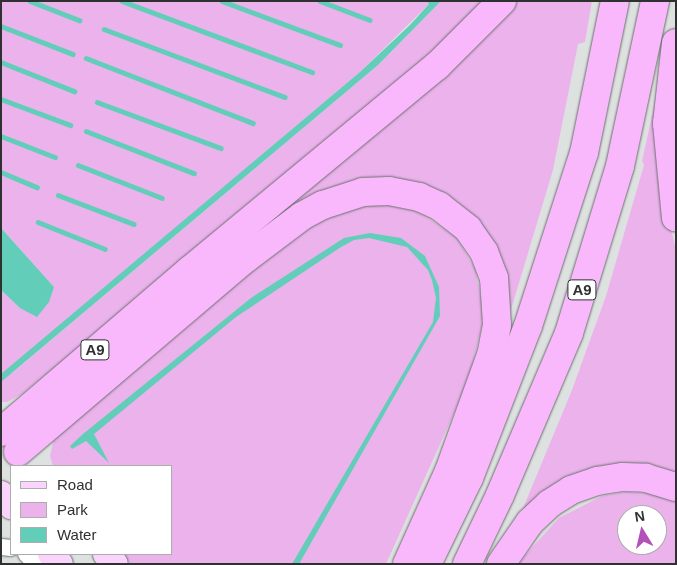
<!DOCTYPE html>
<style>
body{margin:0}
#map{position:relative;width:677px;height:565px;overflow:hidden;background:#dde2e1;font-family:Arial,sans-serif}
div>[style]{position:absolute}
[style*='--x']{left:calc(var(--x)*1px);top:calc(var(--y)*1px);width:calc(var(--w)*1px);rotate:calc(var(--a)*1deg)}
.green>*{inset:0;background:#ebb2ec}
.water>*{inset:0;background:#62cdb9}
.stream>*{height:4.5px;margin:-2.25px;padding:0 2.25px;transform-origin:2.25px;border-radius:2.25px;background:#62cdb9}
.roads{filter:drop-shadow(0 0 1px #6b6f6e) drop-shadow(0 0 1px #6b6f6e)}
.minor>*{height:16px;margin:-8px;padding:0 8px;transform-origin:8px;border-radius:8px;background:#fff}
.primary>*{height:26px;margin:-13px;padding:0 13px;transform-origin:13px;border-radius:13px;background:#fbd4fd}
.motorway>*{height:28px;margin:-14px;padding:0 14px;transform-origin:14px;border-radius:14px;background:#f9b8fb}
span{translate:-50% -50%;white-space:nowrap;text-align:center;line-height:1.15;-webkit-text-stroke:4px #fff;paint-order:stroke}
.shield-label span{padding:1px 4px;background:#fff;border:1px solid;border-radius:4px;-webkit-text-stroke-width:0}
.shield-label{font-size:15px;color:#2f3131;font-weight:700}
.frame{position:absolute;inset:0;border:2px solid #2f3131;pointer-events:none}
.legend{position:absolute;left:10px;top:465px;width:162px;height:90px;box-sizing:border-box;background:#fff;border:1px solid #acadad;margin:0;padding:6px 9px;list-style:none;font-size:15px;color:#2f3131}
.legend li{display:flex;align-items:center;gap:10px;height:25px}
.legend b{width:25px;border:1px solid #acadad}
.north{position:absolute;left:617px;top:505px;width:50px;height:50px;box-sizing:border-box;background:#fff;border:1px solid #acadad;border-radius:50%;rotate:351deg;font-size:14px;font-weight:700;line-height:20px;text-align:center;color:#2f3131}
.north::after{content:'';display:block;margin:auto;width:18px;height:22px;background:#b451b8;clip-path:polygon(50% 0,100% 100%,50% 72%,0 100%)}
</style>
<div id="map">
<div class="green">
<div style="clip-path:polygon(1px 1px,427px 1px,429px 4px,360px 72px,9px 369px,12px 373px,378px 65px,441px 1px,488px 1px,433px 56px,22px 394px,7px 402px,1px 402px,1px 290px,20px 308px,42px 310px,54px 287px,1px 228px)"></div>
<div style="clip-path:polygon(515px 1px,592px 1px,585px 42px,578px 44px,553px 170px,503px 336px,460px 211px,355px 185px,42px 414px)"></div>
<div style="clip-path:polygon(668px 44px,666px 204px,676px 251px,676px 476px,633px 468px,514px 530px,572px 390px,606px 296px,644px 165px,642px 161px)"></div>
<div style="clip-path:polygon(382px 203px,420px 212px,456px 237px,475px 268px,483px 307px,482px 326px,468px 382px,386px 564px,131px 564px,123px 554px,171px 554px,171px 466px,53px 466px,50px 456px,55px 433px,305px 227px,346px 208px)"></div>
<div style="clip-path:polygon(evenodd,624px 492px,648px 493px,676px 499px,676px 564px,517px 564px,559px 518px,602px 496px,624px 492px,627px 515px,657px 515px,657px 545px,627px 545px,627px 515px)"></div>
</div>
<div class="water">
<div style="clip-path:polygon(427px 1px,441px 1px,378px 65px,1px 382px,1px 374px,360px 72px,410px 25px,429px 4px)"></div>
<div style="clip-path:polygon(1px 228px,54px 287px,49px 302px,37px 317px,20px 308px,1px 290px)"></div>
<div style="clip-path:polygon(370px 233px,401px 238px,425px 256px,439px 287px,440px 316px,299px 564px,292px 564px,433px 322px,436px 298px,432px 280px,428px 270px,407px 247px,369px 238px,354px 240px,341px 247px,236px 317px,94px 434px,109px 463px,86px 441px,72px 449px,70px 446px,83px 434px,251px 298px,344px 238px)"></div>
</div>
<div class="stream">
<div style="--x:30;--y:1;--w:53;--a:21.2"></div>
<div style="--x:122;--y:1;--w:203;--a:20.5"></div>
<div style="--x:222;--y:1;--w:126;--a:20.4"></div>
<div style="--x:320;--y:1;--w:53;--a:20.8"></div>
<div style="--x:1;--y:26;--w:77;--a:21.3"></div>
<div style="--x:104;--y:29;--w:193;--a:20.6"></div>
<div style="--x:86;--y:58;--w:179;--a:21.3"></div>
<div style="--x:1;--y:62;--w:79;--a:21.7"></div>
<div style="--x:1;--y:99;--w:74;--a:20.6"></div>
<div style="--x:97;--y:102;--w:132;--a:20.4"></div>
<div style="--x:86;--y:131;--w:116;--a:21.3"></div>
<div style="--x:1;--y:136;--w:58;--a:21.3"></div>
<div style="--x:78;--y:165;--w:90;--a:21.4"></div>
<div style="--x:1;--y:172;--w:39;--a:23"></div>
<div style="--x:58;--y:195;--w:81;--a:20.9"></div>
<div style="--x:38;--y:222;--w:72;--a:21.9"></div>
</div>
<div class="roads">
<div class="minor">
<div style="--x:1;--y:547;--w:10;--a:6"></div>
<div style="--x:26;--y:554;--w:14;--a:45"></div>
</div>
<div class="primary">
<div style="--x:1;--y:494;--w:16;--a:50"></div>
<div style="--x:51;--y:554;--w:13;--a:48"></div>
<div style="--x:106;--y:554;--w:13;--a:48"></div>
</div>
<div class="motorway">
<div style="--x:676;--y:43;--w:81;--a:96.4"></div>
<div style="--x:667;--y:123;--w:95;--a:84.6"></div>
<div style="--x:1;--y:432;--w:249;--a:-40.6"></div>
<div style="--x:190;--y:270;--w:320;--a:-39.6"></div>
<div style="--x:437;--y:66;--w:92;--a:-45"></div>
<div style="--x:18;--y:452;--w:298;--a:-40.4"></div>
<div style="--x:245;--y:259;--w:71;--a:-37"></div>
<div style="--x:302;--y:216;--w:24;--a:-28"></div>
<div style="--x:323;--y:205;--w:42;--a:-18"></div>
<div style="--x:363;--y:192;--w:26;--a:-2"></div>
<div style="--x:389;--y:191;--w:31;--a:11"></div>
<div style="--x:419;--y:197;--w:22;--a:24"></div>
<div style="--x:439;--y:206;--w:37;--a:38"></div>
<div style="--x:468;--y:229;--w:28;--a:55"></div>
<div style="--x:484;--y:252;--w:28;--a:69"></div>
<div style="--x:494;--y:278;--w:47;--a:86.3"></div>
<div style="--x:497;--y:325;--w:31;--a:101"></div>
<div style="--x:491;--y:355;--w:123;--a:109.9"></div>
<div style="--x:449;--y:471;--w:102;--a:114.3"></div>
<div style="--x:427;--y:564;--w:96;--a:-64"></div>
<div style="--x:469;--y:478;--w:163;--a:-68.8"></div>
<div style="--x:528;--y:326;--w:182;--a:-72.1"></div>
<div style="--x:584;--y:153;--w:155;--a:-78.5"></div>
<div style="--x:467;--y:564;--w:76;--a:-64.4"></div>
<div style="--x:500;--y:495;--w:176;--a:-66.9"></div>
<div style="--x:569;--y:333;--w:175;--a:-73"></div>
<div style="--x:620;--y:166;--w:169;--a:-78"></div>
<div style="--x:501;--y:564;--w:51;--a:-55.4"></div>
<div style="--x:530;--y:522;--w:26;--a:-43"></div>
<div style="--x:549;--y:504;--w:26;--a:-32"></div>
<div style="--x:571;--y:490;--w:28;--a:-19"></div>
<div style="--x:597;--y:481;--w:26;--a:-9"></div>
<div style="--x:623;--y:477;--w:23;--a:2"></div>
<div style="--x:646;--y:478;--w:31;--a:17"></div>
</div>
</div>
<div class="shield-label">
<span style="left:582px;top:290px">A9</span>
<span style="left:95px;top:350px">A9</span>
</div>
<div class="frame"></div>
<ul class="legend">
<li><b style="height:6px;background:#fbd4fd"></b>Road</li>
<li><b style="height:14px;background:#ebb2ec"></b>Park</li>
<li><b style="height:14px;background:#62cdb9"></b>Water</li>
</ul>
<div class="north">N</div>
</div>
